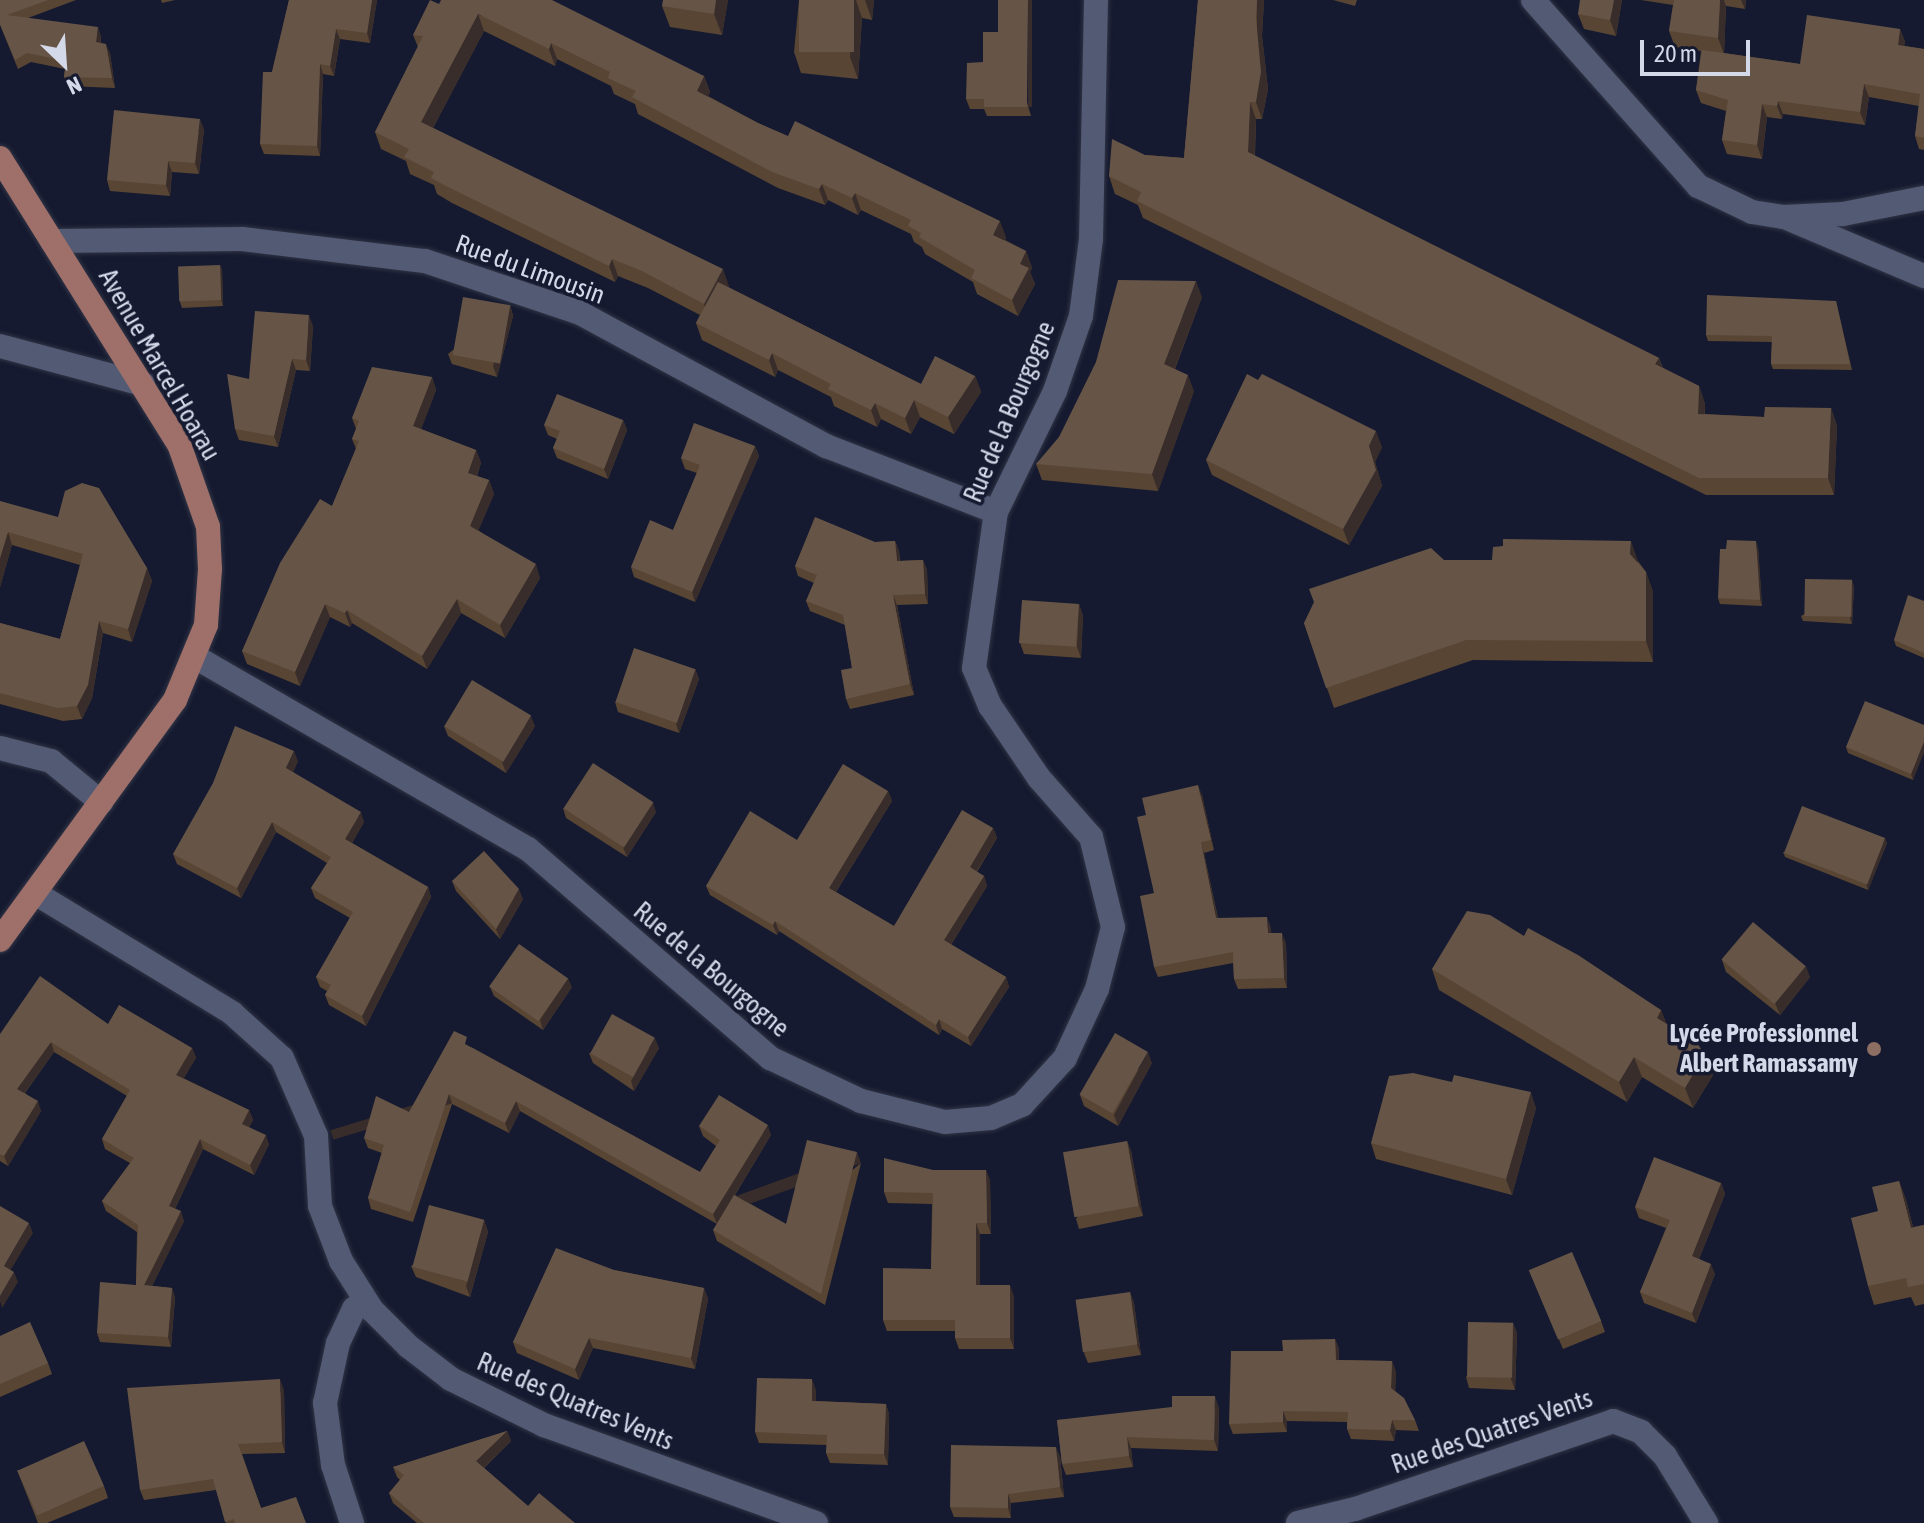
<!DOCTYPE html>
<meta charset="utf-8">
<style>
body{margin:0}
#map{position:relative;width:1924px;height:1523px;overflow:hidden;background:#151a30;font-family:"Asap Condensed",sans-serif}
div>[style]{position:absolute}
[style*='--x']{left:calc(var(--x)*1px);top:calc(var(--y)*1px);width:calc(var(--w)*1px);rotate:calc(var(--a)*1deg)}
.roads{filter:drop-shadow(0 0 2px #313445) drop-shadow(0 0 2px #313445)}
.minor>*{height:24px;margin:-12px;padding:0 12px;transform-origin:12px;border-radius:12px;background:#525a74}
.major>*{height:24px;margin:-12px;padding:0 12px;transform-origin:12px;border-radius:12px;background:#9f7069}
.wall>*{inset:0;background:#584534}
.shaded-wall>*{inset:0;background:#382d2a;transform-origin:0 0}
.building>*{inset:0;background:#665547;transform-origin:0 0}
.dots>*{width:22px;height:22px;translate:-50% -50%;box-sizing:border-box;border:4px solid #151a30;border-radius:50%}
span{translate:-50% -50%;white-space:nowrap;text-align:center;line-height:1.15;-webkit-text-stroke:7px #151a30;paint-order:stroke}
.street-label{font-size:26px;color:#d4d9e9}
.poi-label{font-size:26px;color:#d4d9e9;font-weight:700}
.right{translate:-100% -50%;text-align:right}
.north{position:absolute;left:24px;top:24px;width:80px;height:80px;-webkit-text-stroke:6px #151a30;paint-order:stroke;rotate:155deg;font-size:22px;font-weight:700;line-height:32px;text-align:center;color:#d4d9e9}
.north::after{content:'';display:block;margin:auto;width:28px;height:36px;background:#d4d9e9;clip-path:polygon(50% 0,100% 100%,50% 72%,0 100%)}
.scale{position:absolute;left:1640px;top:40px;width:110px;height:36px;box-sizing:border-box;border:4px solid #d4d9e9;border-top:0;padding-left:10px;font-size:24px;line-height:28px;white-space:nowrap;color:#d4d9e9;-webkit-text-stroke:6px #151a30;paint-order:stroke}
</style>
<div id="map">
<div class="roads">
<div class="minor">
<div style="--x:1533;--y:0;--w:249;--a:48.4"></div>
<div style="--x:1698;--y:186;--w:60;--a:25.7"></div>
<div style="--x:1752;--y:212;--w:31;--a:9"></div>
<div style="--x:1783;--y:217;--w:60;--a:-2.9"></div>
<div style="--x:1843;--y:214;--w:83;--a:-11.2"></div>
<div style="--x:1789;--y:219;--w:147;--a:22.9"></div>
<div style="--x:52;--y:241;--w:190;--a:-0.6"></div>
<div style="--x:242;--y:239;--w:184;--a:6.9"></div>
<div style="--x:425;--y:261;--w:163;--a:18.5"></div>
<div style="--x:580;--y:313;--w:280;--a:28.4"></div>
<div style="--x:826;--y:446;--w:182;--a:21.2"></div>
<div style="--x:0;--y:346;--w:148;--a:14.9"></div>
<div style="--x:197;--y:658;--w:382;--a:30"></div>
<div style="--x:528;--y:849;--w:320;--a:40.8"></div>
<div style="--x:770;--y:1058;--w:101;--a:25.3"></div>
<div style="--x:861;--y:1101;--w:87;--a:14"></div>
<div style="--x:945;--y:1122;--w:46;--a:-5"></div>
<div style="--x:991;--y:1118;--w:34;--a:-23"></div>
<div style="--x:1022;--y:1105;--w:64;--a:-47.5"></div>
<div style="--x:1065;--y:1058;--w:76;--a:-65.1"></div>
<div style="--x:1097;--y:989;--w:64;--a:-75.5"></div>
<div style="--x:1113;--y:927;--w:93;--a:-103.7"></div>
<div style="--x:1091;--y:837;--w:79;--a:-131.4"></div>
<div style="--x:1039;--y:778;--w:87;--a:-124.2"></div>
<div style="--x:990;--y:706;--w:41;--a:-112.8"></div>
<div style="--x:974;--y:668;--w:158;--a:-82"></div>
<div style="--x:996;--y:512;--w:135;--a:-64"></div>
<div style="--x:1055;--y:391;--w:79;--a:-70.9"></div>
<div style="--x:1081;--y:316;--w:78;--a:-82.6"></div>
<div style="--x:1091;--y:239;--w:239;--a:-88.8"></div>
<div style="--x:0;--y:748;--w:53;--a:14.3"></div>
<div style="--x:51;--y:761;--w:65;--a:39.4"></div>
<div style="--x:35;--y:893;--w:231;--a:31.3"></div>
<div style="--x:232;--y:1013;--w:67;--a:42"></div>
<div style="--x:282;--y:1058;--w:85;--a:66.4"></div>
<div style="--x:316;--y:1136;--w:70;--a:86.7"></div>
<div style="--x:320;--y:1206;--w:59;--a:69.1"></div>
<div style="--x:341;--y:1261;--w:58;--a:57.7"></div>
<div style="--x:372;--y:1310;--w:51;--a:45"></div>
<div style="--x:408;--y:1346;--w:54;--a:37.5"></div>
<div style="--x:451;--y:1379;--w:104;--a:26.3"></div>
<div style="--x:544;--y:1425;--w:289;--a:19.8"></div>
<div style="--x:352;--y:1523;--w:61;--a:-108.1"></div>
<div style="--x:333;--y:1465;--w:63;--a:-97.4"></div>
<div style="--x:325;--y:1403;--w:61;--a:-77.8"></div>
<div style="--x:338;--y:1343;--w:38;--a:-65"></div>
<div style="--x:354;--y:1309;--w:14;--a:-34"></div>
<div style="--x:1298;--y:1523;--w:59;--a:-13.8"></div>
<div style="--x:1355;--y:1509;--w:273;--a:-18.8"></div>
<div style="--x:1613;--y:1421;--w:30;--a:21"></div>
<div style="--x:1641;--y:1432;--w:34;--a:45"></div>
<div style="--x:1665;--y:1456;--w:79;--a:58.5"></div>
</div>
<div class="major">
<div style="--x:0;--y:158;--w:337;--a:58"></div>
<div style="--x:179;--y:444;--w:88;--a:70.7"></div>
<div style="--x:208;--y:527;--w:42;--a:87.3"></div>
<div style="--x:210;--y:569;--w:56;--a:94.1"></div>
<div style="--x:206;--y:625;--w:81;--a:112.5"></div>
<div style="--x:175;--y:700;--w:297;--a:126.1"></div>
</div>
</div>
<div class="wall">
<div style="clip-path:polygon(0 0,76px 0,28px 18px,101px 36px,101px 43px,110px 53px,115px 88px,67px 86px,64px 77px,65px 69px,31px 62px,18px 69px,0 25px)"></div>
<div style="clip-path:polygon(161px 0,175px 0,162px 3px)"></div>
<div style="clip-path:polygon(289px 0,377px 0,370px 43px,340px 39px,334px 76px,323px 74px,320px 156px,264px 154px,260px 144px,272px 72px)"></div>
<div style="clip-path:polygon(728px 0,722px 35px,670px 27px,662px 6px)"></div>
<div style="clip-path:polygon(799px 0,874px 0,872px 20px,862px 18px,858px 79px,801px 73px,794px 52px)"></div>
<div style="clip-path:polygon(998px 0,1031px 116px,987px 116px,984px 109px,970px 109px,966px 99px,998px 32px)"></div>
<div style="clip-path:polygon(1198px 0,1264px 0,1262px 36px,1268px 89px,1262px 119px,1256px 119px,1255px 156px,1659px 358px,1663px 368px,1699px 386px,1705px 404px,1705px 414px,1764px 417px,1831px 408px,1837px 426px,1834px 495px,1706px 495px,1143px 218px,1138px 205px,1115px 194px,1109px 176px,1145px 155px,1184px 158px)"></div>
<div style="clip-path:polygon(1333px 0,1357px 0,1355px 6px)"></div>
<div style="clip-path:polygon(1622px 0,1616px 36px,1584px 29px,1578px 14px)"></div>
<div style="clip-path:polygon(1641px 0,1746px 0,1745px 9px,1726px 6px,1724px 53px,1800px 64px,1900px 29px,1905px 42px,1904px 46px,1924px 49px,1924px 150px,1919px 149px,1915px 136px,1919px 106px,1869px 97px,1865px 125px,1783px 114px,1782px 119px,1767px 117px,1762px 159px,1727px 154px,1722px 140px,1726px 111px,1701px 103px,1696px 90px,1701px 51px,1675px 47px,1669px 31px,1673px 5px)"></div>
<div style="clip-path:polygon(439px 4px,704px 76px,710px 92px,708px 96px,758px 123px,1006px 237px,1005px 240px,1026px 251px,1032px 268px,1030px 272px,1035px 284px,1018px 316px,977px 294px,973px 282px,925px 254px,922px 247px,914px 242px,911px 234px,861px 210px,858px 215px,828px 200px,825px 205px,778px 188px,638px 114px,635px 104px,614px 94px,611px 86px,557px 59px,555px 66px,484px 31px,433px 128px,729px 286px,728px 287px,921px 384px,975px 376px,981px 392px,954px 434px,920px 417px,911px 434px,881px 419px,877px 427px,834px 406px,831px 397px,778px 370px,775px 377px,702px 340px,696px 323px,700px 315px,648px 288px,618px 276px,615px 282px,452px 203px,437px 194px,434px 185px,410px 174px,406px 161px,381px 149px,375px 132px,418px 47px,413px 35px)"></div>
<div style="clip-path:polygon(204px 129px,199px 174px,172px 172px,170px 196px,110px 191px,107px 180px)"></div>
<div style="clip-path:polygon(220px 265px,222px 271px,223px 306px,182px 308px,180px 302px)"></div>
<div style="clip-path:polygon(1202px 297px,1175px 369px,1194px 391px,1158px 491px,1042px 480px,1036px 464px)"></div>
<div style="clip-path:polygon(1836px 301px,1852px 370px,1773px 369px,1771px 364px,1772px 342px,1708px 341px,1706px 335px)"></div>
<div style="clip-path:polygon(510px 305px,513px 316px,497px 377px,452px 364px,448px 354px)"></div>
<div style="clip-path:polygon(313px 326px,310px 371px,296px 370px,278px 447px,239px 440px,235px 429px,249px 379px)"></div>
<div style="clip-path:polygon(432px 377px,436px 390px,421px 429px,476px 450px,481px 463px,477px 476px,489px 480px,494px 494px,478px 530px,540px 578px,505px 638px,461px 613px,427px 669px,352px 623px,350px 627px,330px 617px,300px 686px,247px 664px,242px 651px,332px 506px,356px 449px,352px 439px,356px 429px,352px 418px)"></div>
<div style="clip-path:polygon(623px 420px,627px 430px,608px 479px,557px 458px,553px 448px,557px 439px,548px 435px,544px 425px)"></div>
<div style="clip-path:polygon(755px 446px,759px 456px,695px 602px,634px 577px,631px 567px,673px 530px,697px 473px,685px 469px,681px 458px)"></div>
<div style="clip-path:polygon(1382px 447px,1375px 462px,1382px 486px,1349px 545px,1212px 475px,1206px 460px)"></div>
<div style="clip-path:polygon(0 501px,147px 568px,152px 581px,132px 642px,103px 633px,92px 698px,82px 719px,63px 721px,0 704px,0 623px,60px 639px,80px 565px,12px 545px,0 587px)"></div>
<div style="clip-path:polygon(895px 541px,899px 551px,900px 561px,923px 560px,927px 570px,928px 604px,897px 605px,914px 695px,850px 709px,846px 699px,852px 668px,845px 625px,810px 611px,806px 601px,814px 583px,798px 576px,795px 566px,875px 542px)"></div>
<div style="clip-path:polygon(1758px 547px,1762px 606px,1720px 604px,1718px 598px)"></div>
<div style="clip-path:polygon(1638px 561px,1646px 572px,1653px 592px,1653px 662px,1473px 660px,1334px 708px,1304px 623px)"></div>
<div style="clip-path:polygon(1854px 586px,1852px 624px,1803px 621px,1801px 616px)"></div>
<div style="clip-path:polygon(1924px 601px,1924px 658px,1896px 646px,1894px 640px)"></div>
<div style="clip-path:polygon(1079px 604px,1083px 616px,1081px 658px,1024px 654px,1020px 643px)"></div>
<div style="clip-path:polygon(695px 669px,699px 679px,679px 733px,618px 712px,615px 702px)"></div>
<div style="clip-path:polygon(1924px 725px,1913px 780px,1848px 753px,1846px 747px)"></div>
<div style="clip-path:polygon(444px 726px,535px 726px,506px 773px,448px 736px)"></div>
<div style="clip-path:polygon(298px 761px,293px 772px,364px 822px,352px 843px,428px 887px,431px 897px,366px 1026px,329px 1005px,325px 995px,327px 991px,320px 987px,316px 977px,350px 918px,315px 898px,311px 888px,327px 863px,276px 832px,241px 898px,177px 864px,173px 854px)"></div>
<div style="clip-path:polygon(888px 791px,892px 801px,836px 892px,894px 926px,993px 828px,997px 838px,977px 872px,984px 876px,987px 886px,951px 945px,1006px 977px,1009px 987px,971px 1046px,942px 1029px,939px 1035px,779px 931px,777px 935px,710px 895px,706px 886px,797px 840px)"></div>
<div style="clip-path:polygon(1202px 795px,1214px 850px,1204px 853px,1218px 918px,1271px 928px,1271px 933px,1286px 943px,1287px 988px,1238px 989px,1234px 979px,1233px 963px,1158px 977px,1154px 967px,1154px 893px,1146px 815px)"></div>
<div style="clip-path:polygon(563px 808px,656px 812px,627px 857px,566px 818px)"></div>
<div style="clip-path:polygon(1887px 843px,1868px 890px,1785px 857px,1783px 852px)"></div>
<div style="clip-path:polygon(452px 881px,523px 899px,500px 939px,456px 891px)"></div>
<div style="clip-path:polygon(1524px 936px,1661px 1010px,1666px 1023px,1713px 1075px,1693px 1108px,1642px 1077px,1627px 1102px,1439px 990px,1432px 969px)"></div>
<div style="clip-path:polygon(1722px 960px,1810px 977px,1780px 1015px,1726px 972px)"></div>
<div style="clip-path:polygon(490px 987px,572px 987px,543px 1030px,494px 996px)"></div>
<div style="clip-path:polygon(108px 1024px,192px 1048px,196px 1058px,183px 1078px,249px 1110px,253px 1120px,249px 1127px,269px 1144px,254px 1175px,203px 1149px,175px 1209px,184px 1221px,152px 1286px,172px 1288px,175px 1298px,171px 1347px,100px 1342px,97px 1333px,136px 1285px,137px 1232px,106px 1211px,102px 1201px,130px 1163px,105px 1149px,102px 1139px,127px 1096px,54px 1052px,25px 1093px,41px 1111px,8px 1166px,0 1161px,0 1034px)"></div>
<div style="clip-path:polygon(471px 1047px,700px 1172px,716px 1146px,703px 1136px,699px 1126px,771px 1135px,735px 1195px,786px 1224px,861px 1163px,825px 1305px,717px 1241px,713px 1230px,717px 1224px,520px 1111px,509px 1133px,452px 1104px,413px 1222px,371px 1209px,368px 1198px,382px 1153px,368px 1148px,364px 1138px,409px 1112px)"></div>
<div style="clip-path:polygon(659px 1048px,634px 1091px,593px 1063px,589px 1053px)"></div>
<div style="clip-path:polygon(1152px 1063px,1118px 1126px,1084px 1106px,1080px 1095px)"></div>
<div style="clip-path:polygon(1452px 1082px,1536px 1108px,1512px 1195px,1376px 1159px,1371px 1143px)"></div>
<div style="clip-path:polygon(1127px 1141px,1131px 1151px,1143px 1216px,1079px 1229px,1076px 1219px)"></div>
<div style="clip-path:polygon(933px 1170px,986px 1170px,990px 1181px,991px 1234px,980px 1234px,980px 1285px,1014px 1296px,1014px 1349px,959px 1349px,955px 1338px,955px 1331px,887px 1331px,883px 1320px,931px 1269px,932px 1204px,888px 1203px,884px 1192px)"></div>
<div style="clip-path:polygon(1899px 1181px,1906px 1200px,1913px 1227px,1924px 1225px,1924px 1304px,1915px 1306px,1911px 1297px,1874px 1305px,1868px 1286px,1878px 1211px)"></div>
<div style="clip-path:polygon(1721px 1183px,1725px 1194px,1699px 1259px,1715px 1274px,1696px 1323px,1644px 1303px,1640px 1292px,1666px 1228px,1639px 1218px,1635px 1207px)"></div>
<div style="clip-path:polygon(484px 1220px,488px 1232px,470px 1297px,416px 1277px,411px 1266px)"></div>
<div style="clip-path:polygon(614px 1270px,704px 1288px,708px 1299px,695px 1369px,593px 1348px,579px 1380px,517px 1353px,513px 1342px)"></div>
<div style="clip-path:polygon(1529px 1270px,1601px 1321px,1605px 1332px,1563px 1349px)"></div>
<div style="clip-path:polygon(1130px 1292px,1134px 1303px,1141px 1355px,1088px 1363px,1084px 1353px)"></div>
<div style="clip-path:polygon(1513px 1323px,1517px 1333px,1515px 1390px,1469px 1388px,1466px 1377px)"></div>
<div style="clip-path:polygon(0 1336px,48px 1363px,52px 1374px,0 1397px)"></div>
<div style="clip-path:polygon(1335px 1339px,1339px 1349px,1339px 1360px,1392px 1361px,1396px 1372px,1395px 1391px,1415px 1420px,1419px 1431px,1396px 1430px,1394px 1441px,1351px 1439px,1347px 1429px,1347px 1422px,1287px 1421px,1287px 1432px,1233px 1434px,1229px 1424px,1283px 1351px)"></div>
<div style="clip-path:polygon(284px 1390px,285px 1453px,242px 1454px,261px 1508px,306px 1523px,226px 1523px,216px 1490px,144px 1500px,140px 1490px)"></div>
<div style="clip-path:polygon(816px 1390px,816px 1401px,886px 1404px,889px 1414px,888px 1465px,830px 1463px,826px 1453px,827px 1445px,759px 1443px,755px 1432px)"></div>
<div style="clip-path:polygon(1219px 1408px,1218px 1451px,1131px 1448px,1133px 1467px,1066px 1475px,1062px 1464px,1057px 1420px)"></div>
<div style="clip-path:polygon(507px 1431px,511px 1441px,484px 1468px,528px 1506px,575px 1523px,417px 1523px,393px 1503px,389px 1493px,400px 1480px,397px 1477px,393px 1467px)"></div>
<div style="clip-path:polygon(1060px 1456px,1064px 1497px,1011px 1503px,1011px 1518px,954px 1517px,950px 1507px)"></div>
<div style="clip-path:polygon(17px 1470px,104px 1486px,108px 1498px,47px 1523px,38px 1523px)"></div>
</div>
<div class="shaded-wall">
<div style="clip-path:polygon(372px 0,377px 0,370px 43px,367px 33px)"></div>
<div style="clip-path:polygon(716px 0,728px 0,722px 35px,714px 14px)"></div>
<div style="clip-path:polygon(854px 0,856px 0,862px 18px,858px 79px,850px 57px)"></div>
<div style="clip-path:polygon(865px 0,874px 0,872px 20px)"></div>
<div style="left:1028px;top:0;width:4px;height:107px"></div>
<div style="clip-path:polygon(1257px 0,1264px 0,1262px 36px,1268px 89px,1262px 119px,1256px 102px)"></div>
<div style="clip-path:polygon(1614px 0,1622px 0,1616px 36px,1610px 20px)"></div>
<div style="clip-path:polygon(1720px 0,1724px 0,1726px 6px,1724px 54px,1718px 38px)"></div>
<div style="clip-path:polygon(1741px 0,1746px 0,1745px 9px)"></div>
<div style="clip-path:polygon(478px 14px,484px 31px,427px 139px,421px 122px)"></div>
<div style="clip-path:polygon(98px 27px,101px 36px,100px 51px,96px 42px)"></div>
<div style="clip-path:polygon(336px 29px,340px 39px,334px 76px,330px 66px)"></div>
<div style="clip-path:polygon(1900px 29px,1905px 42px,1903px 58px,1898px 45px)"></div>
<div style="clip-path:polygon(551px 43px,557px 59px,555px 66px,549px 49px)"></div>
<div style="clip-path:polygon(106px 44px,110px 53px,115px 88px,112px 78px)"></div>
<div style="clip-path:polygon(320px 64px,323px 74px,320px 156px,317px 146px)"></div>
<div style="clip-path:polygon(704px 76px,710px 92px,703px 107px,697px 91px)"></div>
<div style="clip-path:polygon(1864px 84px,1869px 97px,1865px 125px,1860px 112px)"></div>
<div style="clip-path:polygon(1778px 101px,1783px 114px,1782px 119px,1777px 106px)"></div>
<div style="clip-path:polygon(1250px 102px,1256px 119px,1254px 169px,1248px 152px)"></div>
<div style="clip-path:polygon(1762px 104px,1767px 117px,1762px 159px,1757px 145px)"></div>
<div style="clip-path:polygon(200px 119px,204px 129px,199px 174px,195px 163px)"></div>
<div style="clip-path:polygon(168px 161px,172px 172px,170px 196px,166px 185px)"></div>
<div style="clip-path:polygon(822px 184px,828px 200px,825px 205px,819px 189px)"></div>
<div style="clip-path:polygon(855px 193px,861px 210px,858px 215px,852px 198px)"></div>
<div style="clip-path:polygon(1000px 221px,1006px 237px,999px 251px,993px 235px)"></div>
<div style="clip-path:polygon(1026px 251px,1032px 268px,1030px 272px,1035px 284px,1018px 316px,1012px 300px,1020px 264px)"></div>
<div style="clip-path:polygon(612px 259px,618px 276px,615px 282px,609px 266px)"></div>
<div style="clip-path:polygon(220px 265px,222px 271px,223px 306px,221px 300px)"></div>
<div style="clip-path:polygon(723px 269px,729px 286px,710px 321px,704px 304px)"></div>
<div style="clip-path:polygon(1196px 281px,1202px 297px,1170px 381px,1164px 364px)"></div>
<div style="clip-path:polygon(510px 305px,513px 316px,497px 377px,493px 366px)"></div>
<div style="clip-path:polygon(309px 315px,313px 326px,310px 371px,306px 360px)"></div>
<div style="clip-path:polygon(772px 353px,778px 370px,775px 377px,769px 360px)"></div>
<div style="clip-path:polygon(1659px 358px,1665px 375px,1655px 364px)"></div>
<div style="clip-path:polygon(292px 359px,296px 370px,278px 447px,274px 436px)"></div>
<div style="clip-path:polygon(1188px 375px,1194px 391px,1158px 491px,1152px 474px)"></div>
<div style="clip-path:polygon(975px 376px,981px 392px,954px 434px,948px 417px)"></div>
<div style="clip-path:polygon(432px 377px,436px 390px,417px 440px,413px 426px)"></div>
<div style="clip-path:polygon(1699px 386px,1705px 404px,1704px 431px,1698px 414px)"></div>
<div style="clip-path:polygon(914px 400px,920px 417px,911px 434px,905px 418px)"></div>
<div style="clip-path:polygon(875px 403px,881px 419px,877px 427px,871px 410px)"></div>
<div style="clip-path:polygon(1831px 408px,1837px 426px,1834px 495px,1828px 478px)"></div>
<div style="clip-path:polygon(623px 420px,627px 430px,608px 479px,604px 469px)"></div>
<div style="clip-path:polygon(1376px 431px,1382px 447px,1375px 462px,1382px 486px,1349px 545px,1343px 529px,1369px 446px)"></div>
<div style="clip-path:polygon(755px 446px,759px 456px,695px 602px,692px 592px)"></div>
<div style="clip-path:polygon(476px 450px,481px 463px,473px 486px,468px 473px)"></div>
<div style="clip-path:polygon(489px 480px,494px 494px,475px 539px,470px 526px)"></div>
<div style="clip-path:polygon(8px 532px,12px 545px,0 587px,0 558px)"></div>
<div style="clip-path:polygon(895px 541px,899px 551px,900px 572px,897px 561px)"></div>
<div style="clip-path:polygon(1631px 541px,1638px 561px,1638px 574px,1630px 554px)"></div>
<div style="clip-path:polygon(1756px 541px,1758px 547px,1762px 606px,1760px 600px)"></div>
<div style="clip-path:polygon(923px 560px,927px 570px,928px 604px,925px 594px)"></div>
<div style="clip-path:polygon(536px 564px,540px 578px,505px 638px,500px 625px)"></div>
<div style="clip-path:polygon(147px 568px,152px 581px,132px 642px,128px 629px)"></div>
<div style="clip-path:polygon(1646px 572px,1653px 592px,1653px 662px,1646px 641px)"></div>
<div style="clip-path:polygon(1852px 580px,1854px 586px,1852px 624px,1850px 619px)"></div>
<div style="clip-path:polygon(893px 595px,897px 605px,914px 695px,910px 684px)"></div>
<div style="clip-path:polygon(457px 599px,461px 613px,427px 669px,422px 656px)"></div>
<div style="clip-path:polygon(325px 604px,330px 617px,300px 686px,295px 672px)"></div>
<div style="clip-path:polygon(1079px 604px,1083px 616px,1081px 658px,1077px 647px)"></div>
<div style="clip-path:polygon(347px 610px,352px 623px,350px 627px,345px 613px)"></div>
<div style="clip-path:polygon(99px 621px,103px 633px,92px 698px,82px 719px,77px 706px)"></div>
<div style="clip-path:polygon(695px 669px,699px 679px,679px 733px,676px 724px)"></div>
<div style="clip-path:polygon(531px 716px,535px 726px,506px 773px,502px 762px)"></div>
<div style="clip-path:polygon(1924px 742px,1924px 753px,1913px 780px,1911px 774px)"></div>
<div style="clip-path:polygon(294px 751px,298px 761px,290px 778px,286px 768px)"></div>
<div style="clip-path:polygon(1198px 785px,1202px 795px,1214px 850px,1211px 840px)"></div>
<div style="clip-path:polygon(888px 791px,892px 801px,832px 898px,829px 888px)"></div>
<div style="clip-path:polygon(653px 802px,656px 812px,627px 857px,623px 847px)"></div>
<div style="clip-path:polygon(361px 812px,364px 822px,349px 849px,345px 839px)"></div>
<div style="clip-path:polygon(272px 822px,276px 832px,241px 898px,237px 888px)"></div>
<div style="clip-path:polygon(993px 828px,997px 838px,973px 877px,970px 867px)"></div>
<div style="clip-path:polygon(1885px 838px,1887px 843px,1868px 890px,1866px 884px)"></div>
<div style="clip-path:polygon(1201px 842px,1204px 853px,1220px 929px,1216px 918px)"></div>
<div style="clip-path:polygon(984px 876px,987px 886px,948px 950px,944px 940px)"></div>
<div style="clip-path:polygon(428px 887px,431px 897px,366px 1026px,362px 1016px)"></div>
<div style="clip-path:polygon(519px 889px,523px 899px,500px 939px,496px 929px)"></div>
<div style="clip-path:polygon(1267px 917px,1271px 928px,1272px 944px,1268px 933px)"></div>
<div style="clip-path:polygon(775px 921px,779px 931px,777px 935px,773px 925px)"></div>
<div style="clip-path:polygon(1282px 933px,1286px 943px,1287px 988px,1284px 978px)"></div>
<div style="clip-path:polygon(1806px 966px,1810px 977px,1780px 1015px,1775px 1003px)"></div>
<div style="clip-path:polygon(1006px 977px,1009px 987px,971px 1046px,968px 1037px)"></div>
<div style="clip-path:polygon(568px 978px,572px 987px,543px 1030px,540px 1020px)"></div>
<div style="clip-path:polygon(1661px 1010px,1669px 1031px,1657px 1018px)"></div>
<div style="clip-path:polygon(939px 1019px,942px 1029px,939px 1035px,936px 1025px)"></div>
<div style="clip-path:polygon(655px 1038px,659px 1048px,634px 1091px,631px 1081px)"></div>
<div style="clip-path:polygon(51px 1042px,54px 1052px,21px 1098px,17px 1089px)"></div>
<div style="clip-path:polygon(192px 1048px,196px 1058px,180px 1085px,176px 1075px)"></div>
<div style="clip-path:polygon(1148px 1052px,1152px 1063px,1118px 1126px,1114px 1115px)"></div>
<div style="clip-path:polygon(1705px 1054px,1713px 1075px,1693px 1108px,1685px 1088px)"></div>
<div style="clip-path:polygon(1634px 1057px,1642px 1077px,1627px 1102px,1619px 1082px)"></div>
<div style="clip-path:polygon(1531px 1092px,1536px 1108px,1512px 1195px,1506px 1179px)"></div>
<div style="left:449px;top:1094px;width:10px;height:124px;rotate:73deg"></div>
<div style="clip-path:polygon(38px 1101px,41px 1111px,8px 1166px,4px 1156px)"></div>
<div style="clip-path:polygon(516px 1101px,520px 1111px,509px 1133px,505px 1123px)"></div>
<div style="clip-path:polygon(249px 1110px,253px 1120px,246px 1133px,242px 1124px)"></div>
<div style="clip-path:polygon(768px 1125px,771px 1135px,717px 1224px,713px 1214px)"></div>
<div style="clip-path:polygon(266px 1135px,269px 1144px,254px 1175px,250px 1165px)"></div>
<div style="clip-path:polygon(200px 1139px,203px 1149px,172px 1215px,169px 1206px)"></div>
<div style="clip-path:polygon(1127px 1141px,1131px 1151px,1143px 1216px,1139px 1206px)"></div>
<div style="left:857px;top:1152px;width:12px;height:146px;rotate:70deg"></div>
<div style="clip-path:polygon(986px 1170px,990px 1181px,991px 1234px,987px 1223px)"></div>
<div style="clip-path:polygon(1899px 1181px,1906px 1200px,1918px 1246px,1911px 1228px)"></div>
<div style="clip-path:polygon(1721px 1183px,1725px 1194px,1696px 1267px,1692px 1256px)"></div>
<div style="clip-path:polygon(181px 1211px,184px 1221px,148px 1295px,144px 1285px)"></div>
<div style="clip-path:polygon(484px 1220px,488px 1232px,470px 1297px,466px 1286px)"></div>
<div style="clip-path:polygon(29px 1223px,33px 1233px,7px 1276px,4px 1266px)"></div>
<div style="clip-path:polygon(976px 1223px,980px 1234px,980px 1296px,976px 1285px)"></div>
<div style="clip-path:polygon(1711px 1264px,1715px 1274px,1696px 1323px,1692px 1313px)"></div>
<div style="clip-path:polygon(14px 1272px,18px 1282px,2px 1308px,0 1301px,0 1296px)"></div>
<div style="clip-path:polygon(1010px 1285px,1014px 1296px,1014px 1349px,1010px 1338px)"></div>
<div style="clip-path:polygon(172px 1288px,175px 1298px,171px 1347px,168px 1337px)"></div>
<div style="clip-path:polygon(704px 1288px,708px 1299px,695px 1369px,691px 1358px)"></div>
<div style="clip-path:polygon(1130px 1292px,1134px 1303px,1141px 1355px,1137px 1345px)"></div>
<div style="clip-path:polygon(1513px 1323px,1517px 1333px,1515px 1390px,1511px 1379px)"></div>
<div style="clip-path:polygon(589px 1338px,593px 1348px,579px 1380px,575px 1369px)"></div>
<div style="clip-path:polygon(1335px 1339px,1339px 1349px,1339px 1370px,1336px 1360px)"></div>
<div style="clip-path:polygon(1392px 1361px,1396px 1372px,1395px 1398px,1391px 1388px)"></div>
<div style="clip-path:polygon(280px 1379px,284px 1390px,285px 1453px,282px 1442px)"></div>
<div style="clip-path:polygon(812px 1379px,816px 1390px,816px 1411px,812px 1401px)"></div>
<div style="clip-path:polygon(1215px 1396px,1219px 1408px,1218px 1451px,1214px 1440px)"></div>
<div style="clip-path:polygon(886px 1404px,889px 1414px,888px 1465px,884px 1454px)"></div>
<div style="clip-path:polygon(1283px 1411px,1287px 1421px,1287px 1432px,1283px 1422px)"></div>
<div style="clip-path:polygon(1392px 1420px,1396px 1430px,1394px 1441px,1390px 1430px)"></div>
<div style="clip-path:polygon(507px 1431px,511px 1441px,480px 1471px,476px 1461px)"></div>
<div style="clip-path:polygon(1127px 1437px,1131px 1448px,1133px 1467px,1129px 1456px)"></div>
<div style="clip-path:polygon(1056px 1447px,1060px 1456px,1064px 1497px,1060px 1487px)"></div>
<div style="clip-path:polygon(1008px 1494px,1011px 1503px,1011px 1518px,1008px 1508px)"></div>
</div>
<div class="building">
<div style="clip-path:polygon(0 0,48px 0,7px 15px,98px 27px,96px 42px,106px 44px,112px 78px,64px 77px,66px 61px,27px 53px,15px 60px,0 24px)"></div>
<div style="clip-path:polygon(289px 0,372px 0,367px 33px,336px 29px,330px 66px,320px 64px,317px 146px,260px 144px,263px 72px,272px 72px)"></div>
<div style="clip-path:polygon(430px 0,439px 4px,441px 0,552px 0,704px 76px,697px 91px,758px 123px,788px 136px,795px 121px,1000px 221px,993px 235px,1026px 251px,1020px 264px,1029px 268px,1012px 300px,971px 278px,975px 270px,919px 237px,921px 233px,908px 226px,911px 220px,855px 193px,852px 198px,822px 184px,819px 189px,772px 172px,632px 97px,636px 91px,608px 78px,610px 72px,551px 43px,549px 49px,478px 14px,421px 122px,723px 269px,704px 304px,642px 271px,612px 259px,609px 266px,446px 186px,431px 178px,434px 172px,404px 157px,409px 149px,375px 132px,423px 36px,413px 35px)"></div>
<div style="clip-path:polygon(663px 0,716px 0,714px 14px,662px 6px)"></div>
<div style="left:799px;top:0;width:55px;height:52px"></div>
<div style="clip-path:polygon(998px 0,1028px 0,1027px 107px,984px 107px,984px 99px,966px 99px,967px 63px,983px 62px,983px 32px,998px 32px)"></div>
<div style="clip-path:polygon(1198px 0,1257px 0,1256px 18px,1261px 72px,1256px 102px,1250px 102px,1248px 152px,1659px 358px,1655px 364px,1699px 386px,1698px 414px,1764px 417px,1765px 407px,1831px 408px,1828px 478px,1699px 478px,1137px 201px,1141px 192px,1109px 176px,1112px 139px,1145px 155px,1184px 158px)"></div>
<div style="clip-path:polygon(1580px 0,1614px 0,1610px 20px,1578px 14px)"></div>
<div style="clip-path:polygon(1674px 0,1720px 0,1718px 38px,1669px 31px)"></div>
<div style="clip-path:polygon(1807px 15px,1900px 29px,1898px 45px,1924px 49px,1924px 138px,1915px 136px,1920px 94px,1864px 84px,1860px 112px,1778px 101px,1777px 106px,1762px 104px,1757px 145px,1722px 140px,1728px 100px,1696px 90px,1702px 50px,1800px 64px)"></div>
<div style="clip-path:polygon(114px 110px,200px 119px,195px 163px,168px 161px,166px 185px,107px 180px)"></div>
<div style="left:220px;top:265px;width:35px;height:42px;rotate:88deg"></div>
<div style="clip-path:polygon(1118px 280px,1196px 281px,1164px 364px,1188px 375px,1152px 474px,1036px 464px,1059px 437px,1096px 362px)"></div>
<div style="clip-path:polygon(718px 282px,921px 384px,935px 356px,975px 376px,948px 417px,914px 400px,905px 418px,875px 403px,871px 410px,828px 389px,831px 384px,772px 353px,769px 360px,696px 323px)"></div>
<div style="clip-path:polygon(1707px 295px,1836px 301px,1850px 364px,1771px 364px,1772px 336px,1706px 335px)"></div>
<div style="left:463px;top:297px;width:48px;height:59px;rotate:10deg"></div>
<div style="clip-path:polygon(255px 311px,309px 315px,306px 360px,292px 359px,274px 436px,235px 429px,227px 374px,249px 379px)"></div>
<div style="clip-path:polygon(372px 367px,432px 377px,413px 426px,476px 450px,468px 473px,489px 480px,470px 526px,536px 564px,500px 625px,457px 599px,422px 656px,347px 610px,345px 613px,325px 604px,295px 672px,242px 651px,280px 563px,320px 499px,332px 506px,359px 441px,352px 439px,359px 421px,352px 418px)"></div>
<div style="clip-path:polygon(1247px 374px,1258px 380px,1262px 374px,1376px 431px,1369px 446px,1376px 470px,1343px 529px,1206px 460px)"></div>
<div style="clip-path:polygon(557px 394px,623px 420px,604px 469px,553px 448px,560px 431px,544px 425px)"></div>
<div style="clip-path:polygon(694px 423px,755px 446px,692px 592px,631px 567px,650px 520px,673px 530px,700px 465px,681px 458px)"></div>
<div style="clip-path:polygon(82px 483px,99px 488px,147px 568px,128px 629px,99px 621px,88px 685px,77px 706px,58px 708px,0 693px,0 623px,60px 639px,83px 554px,8px 532px,0 558px,0 501px,58px 517px,65px 491px)"></div>
<div style="clip-path:polygon(815px 517px,875px 542px,895px 541px,897px 561px,923px 560px,925px 594px,893px 595px,910px 684px,846px 699px,841px 670px,852px 668px,843px 615px,806px 601px,817px 575px,795px 566px)"></div>
<div style="clip-path:polygon(1503px 539px,1631px 541px,1630px 554px,1646px 572px,1646px 641px,1466px 640px,1326px 688px,1304px 623px,1314px 602px,1309px 589px,1431px 548px,1444px 560px,1492px 560px,1493px 547px,1503px 546px)"></div>
<div style="clip-path:polygon(1727px 540px,1756px 541px,1760px 600px,1718px 598px,1720px 549px,1726px 549px)"></div>
<div style="left:1805px;top:579px;width:47px;height:37px;rotate:1deg"></div>
<div style="clip-path:polygon(1908px 595px,1924px 601px,1924px 653px,1894px 640px)"></div>
<div style="left:1022px;top:600px;width:57px;height:43px;rotate:4deg"></div>
<div style="left:634px;top:648px;width:65px;height:57px;rotate:19deg"></div>
<div style="left:472px;top:680px;width:69px;height:54px;rotate:31deg"></div>
<div style="clip-path:polygon(1865px 701px,1924px 725px,1924px 742px,1911px 774px,1846px 747px)"></div>
<div style="clip-path:polygon(235px 726px,294px 751px,286px 768px,361px 812px,345px 839px,428px 887px,362px 1016px,325px 995px,331px 985px,316px 977px,353px 912px,311px 888px,331px 857px,272px 822px,237px 888px,173px 854px,213px 783px)"></div>
<div style="left:593px;top:763px;width:72px;height:54px;rotate:33deg"></div>
<div style="clip-path:polygon(843px 764px,888px 791px,829px 888px,894px 926px,962px 810px,993px 828px,970px 867px,984px 876px,944px 940px,1006px 977px,968px 1037px,939px 1019px,936px 1025px,775px 921px,773px 925px,706px 886px,750px 811px,797px 840px)"></div>
<div style="clip-path:polygon(1198px 785px,1211px 840px,1201px 842px,1216px 918px,1267px 917px,1268px 933px,1282px 933px,1284px 978px,1234px 979px,1233px 952px,1154px 967px,1140px 896px,1154px 893px,1137px 817px,1146px 815px,1142px 798px)"></div>
<div style="left:1802px;top:806px;width:89px;height:50px;rotate:21deg"></div>
<div style="clip-path:polygon(484px 851px,519px 889px,496px 929px,452px 881px)"></div>
<div style="clip-path:polygon(1467px 911px,1490px 915px,1524px 936px,1528px 928px,1578px 955px,1661px 1010px,1657px 1018px,1696px 1042px,1705px 1054px,1685px 1088px,1634px 1057px,1619px 1082px,1432px 969px)"></div>
<div style="left:1753px;top:922px;width:69px;height:49px;rotate:40deg"></div>
<div style="left:519px;top:944px;width:60px;height:52px;rotate:35deg"></div>
<div style="clip-path:polygon(40px 976px,108px 1024px,119px 1005px,192px 1048px,176px 1075px,249px 1110px,242px 1124px,266px 1135px,250px 1165px,200px 1139px,169px 1206px,181px 1211px,144px 1285px,172px 1288px,168px 1337px,97px 1333px,100px 1282px,136px 1285px,138px 1225px,102px 1201px,134px 1158px,102px 1139px,130px 1090px,51px 1042px,17px 1089px,38px 1101px,4px 1156px,0 1154px,0 1034px)"></div>
<div style="left:612px;top:1014px;width:49px;height:45px;rotate:29deg"></div>
<div style="clip-path:polygon(454px 1031px,467px 1037px,465px 1044px,700px 1172px,720px 1140px,699px 1126px,719px 1095px,768px 1125px,713px 1214px,516px 1101px,505px 1123px,449px 1094px,410px 1212px,368px 1198px,384px 1145px,364px 1138px,376px 1096px,409px 1112px)"></div>
<div style="left:1115px;top:1033px;width:38px;height:71px;rotate:30deg"></div>
<div style="clip-path:polygon(1413px 1073px,1452px 1082px,1454px 1075px,1531px 1092px,1506px 1179px,1371px 1143px,1389px 1076px)"></div>
<div style="clip-path:polygon(807px 1140px,857px 1152px,821px 1294px,713px 1230px,734px 1195px,786px 1224px)"></div>
<div style="left:1127px;top:1141px;width:66px;height:65px;rotate:80deg"></div>
<div style="clip-path:polygon(1654px 1157px,1721px 1183px,1692px 1256px,1711px 1264px,1692px 1313px,1640px 1292px,1670px 1220px,1635px 1207px)"></div>
<div style="clip-path:polygon(884px 1158px,933px 1170px,986px 1170px,987px 1223px,976px 1223px,976px 1285px,1010px 1285px,1010px 1338px,955px 1338px,955px 1320px,883px 1320px,883px 1268px,931px 1269px,933px 1193px,884px 1192px)"></div>
<div style="clip-path:polygon(1899px 1181px,1911px 1228px,1924px 1225px,1924px 1284px,1908px 1287px,1906px 1278px,1868px 1286px,1851px 1218px,1878px 1211px,1872px 1187px)"></div>
<div style="left:429px;top:1205px;width:57px;height:64px;rotate:15deg"></div>
<div style="clip-path:polygon(0 1206px,29px 1223px,4px 1266px,14px 1272px,0 1296px)"></div>
<div style="clip-path:polygon(556px 1248px,614px 1270px,704px 1288px,691px 1358px,589px 1338px,575px 1369px,513px 1342px)"></div>
<div style="left:1572px;top:1252px;width:75px;height:47px;rotate:67deg"></div>
<div style="left:1130px;top:1292px;width:53px;height:55px;rotate:82deg"></div>
<div style="clip-path:polygon(30px 1322px,48px 1363px,0 1384px,0 1336px)"></div>
<div style="left:1468px;top:1322px;width:45px;height:55px;rotate:1deg"></div>
<div style="clip-path:polygon(1335px 1339px,1336px 1360px,1392px 1361px,1391px 1388px,1404px 1398px,1415px 1420px,1392px 1420px,1390px 1430px,1347px 1429px,1348px 1412px,1283px 1411px,1283px 1422px,1229px 1424px,1231px 1351px,1283px 1351px,1282px 1340px)"></div>
<div style="clip-path:polygon(757px 1378px,812px 1379px,812px 1401px,886px 1404px,884px 1454px,826px 1453px,827px 1435px,755px 1432px)"></div>
<div style="clip-path:polygon(280px 1379px,282px 1442px,238px 1444px,261px 1508px,296px 1497px,306px 1523px,235px 1523px,234px 1519px,225px 1522px,213px 1479px,140px 1490px,127px 1388px)"></div>
<div style="clip-path:polygon(1172px 1396px,1215px 1396px,1214px 1440px,1127px 1437px,1129px 1456px,1062px 1464px,1057px 1420px,1172px 1407px)"></div>
<div style="clip-path:polygon(507px 1431px,476px 1461px,528px 1506px,539px 1493px,575px 1523px,424px 1523px,389px 1493px,404px 1475px,393px 1467px)"></div>
<div style="left:84px;top:1441px;width:49px;height:73px;rotate:66deg"></div>
<div style="clip-path:polygon(951px 1445px,1056px 1447px,1060px 1487px,1008px 1494px,1008px 1508px,950px 1507px)"></div>
</div>
<div class="dots">
<div style="left:1874px;top:1049px;background:#8d6e63"></div>
</div>
<div class="street-label">
<span style="left:530px;top:270px;rotate:20deg">Rue du Limousin</span>
<span style="left:159px;top:365px;rotate:60deg">Avenue Marcel Hoarau</span>
<span style="left:1010px;top:412px;rotate:-67deg">Rue de la Bourgogne</span>
<span style="left:711px;top:970px;rotate:40deg">Rue de la Bourgogne</span>
<span style="left:575px;top:1402px;rotate:23deg">Rue des Quatres Vents</span>
<span style="left:1492px;top:1432px;rotate:-19deg">Rue des Quatres Vents</span>
</div>
<div class="poi-label">
<span class="right" style="left:1858px;top:1049px">Lycée Professionnel<br>Albert Ramassamy</span>
</div>
<div class="north">N</div>
<div class="scale">20 m</div>
</div>
